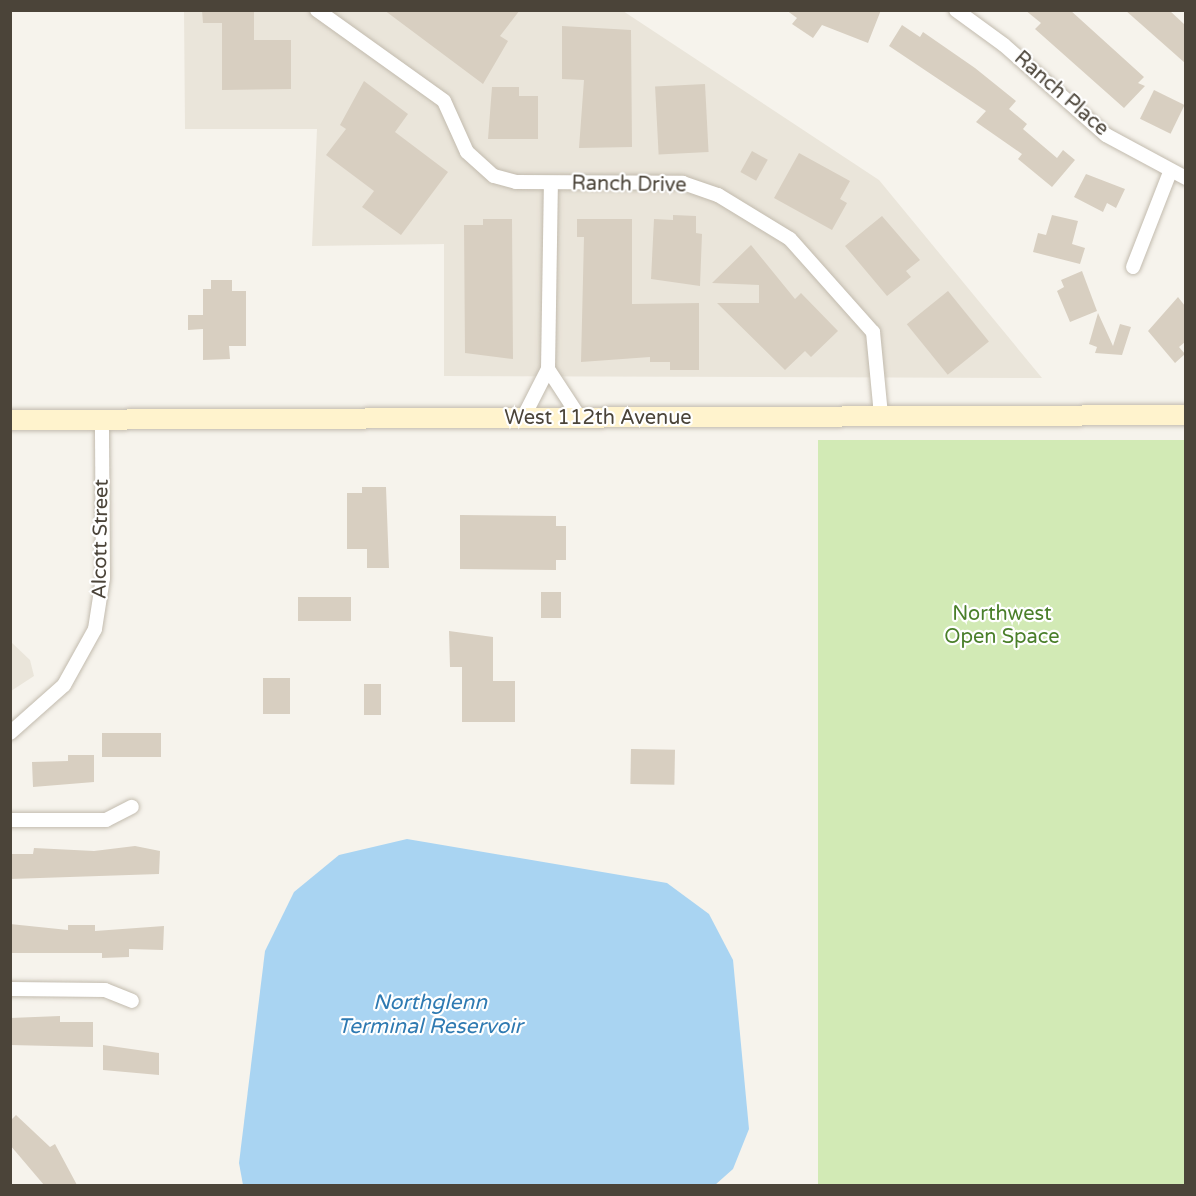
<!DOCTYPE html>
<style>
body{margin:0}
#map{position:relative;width:1196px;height:1196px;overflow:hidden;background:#f6f3ec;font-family:"Varela Round",sans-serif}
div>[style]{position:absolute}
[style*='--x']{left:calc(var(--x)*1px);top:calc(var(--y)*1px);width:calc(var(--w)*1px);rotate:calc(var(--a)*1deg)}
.residential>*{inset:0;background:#eae5da}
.green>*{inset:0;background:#d2eab5;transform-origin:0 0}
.water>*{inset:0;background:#a9d4f2}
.building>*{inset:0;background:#d8cfc1;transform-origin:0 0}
.roads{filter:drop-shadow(0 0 2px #c2bbae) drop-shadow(0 0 2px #c2bbae)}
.minor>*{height:14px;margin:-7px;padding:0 7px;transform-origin:7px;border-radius:7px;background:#fff}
.secondary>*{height:20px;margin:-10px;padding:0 10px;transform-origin:10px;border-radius:10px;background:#fff3cd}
span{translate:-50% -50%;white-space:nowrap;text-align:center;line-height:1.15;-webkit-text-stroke:4.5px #fff;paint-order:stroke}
.street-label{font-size:20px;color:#4b4439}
.park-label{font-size:20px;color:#4a7f2a}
.water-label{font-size:21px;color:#2e7ab2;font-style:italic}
.frame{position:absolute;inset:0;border:12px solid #4b4439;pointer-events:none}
</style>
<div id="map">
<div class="residential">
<div style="clip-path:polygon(184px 11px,623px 11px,879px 180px,1042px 378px,444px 376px,444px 244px,312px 246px,317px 129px,185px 129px)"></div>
<div style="clip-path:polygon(11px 642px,30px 660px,34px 676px,11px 691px)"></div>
</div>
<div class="green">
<div style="left:1185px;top:440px;width:745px;height:367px;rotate:90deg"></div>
</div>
<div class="water">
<div style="clip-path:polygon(407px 839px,667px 883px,709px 914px,733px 960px,749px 1129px,733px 1169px,715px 1185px,243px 1185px,239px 1163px,265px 951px,294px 892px,339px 855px)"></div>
</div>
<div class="building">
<div style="clip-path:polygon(202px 10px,254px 10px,254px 40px,291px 40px,291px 89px,222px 90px,222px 23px,203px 23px)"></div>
<div style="clip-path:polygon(384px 10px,520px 10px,500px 36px,508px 41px,483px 84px)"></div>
<div style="clip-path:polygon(786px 10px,881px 10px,868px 43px,822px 25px,813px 38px,792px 24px,797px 18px)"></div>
<div style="clip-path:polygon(1025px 10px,1070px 10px,1144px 77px,1138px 83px,1145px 86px,1124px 108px,1035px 29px,1041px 23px)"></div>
<div style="clip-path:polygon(1125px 10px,1169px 10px,1185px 25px,1185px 63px)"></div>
<div style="clip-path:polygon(902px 25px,920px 37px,923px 32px,975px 68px,1016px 101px,1009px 109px,1027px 124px,1023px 129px,1057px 158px,1063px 150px,1075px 160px,1052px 187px,1018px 159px,1022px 154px,976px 122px,986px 111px,889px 46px)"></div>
<div style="clip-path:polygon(562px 26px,631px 30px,632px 147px,579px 148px,584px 80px,562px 79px)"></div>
<div style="clip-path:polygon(364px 81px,408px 114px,395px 132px,448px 172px,401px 235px,362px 207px,374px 191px,326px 155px,346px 129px,340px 125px)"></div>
<div style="left:705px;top:84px;width:68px;height:50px;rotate:87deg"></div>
<div style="clip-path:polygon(492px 87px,519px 87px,519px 96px,538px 96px,538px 139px,488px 139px)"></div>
<div style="left:1154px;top:90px;width:34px;height:32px;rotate:26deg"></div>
<div style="left:752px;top:151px;width:18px;height:24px;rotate:29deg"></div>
<div style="clip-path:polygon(799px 153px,850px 181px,840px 199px,847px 203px,832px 230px,774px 198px)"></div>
<div style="clip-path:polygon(1086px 174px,1125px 189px,1116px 208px,1107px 203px,1103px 212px,1074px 197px)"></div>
<div style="clip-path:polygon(673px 215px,696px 216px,696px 233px,702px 234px,700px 286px,651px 279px,654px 219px,673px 220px)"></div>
<div style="clip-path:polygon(1052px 215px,1078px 221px,1072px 244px,1085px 248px,1080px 264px,1033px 252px,1038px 233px,1046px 235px)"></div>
<div style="clip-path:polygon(882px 216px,920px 260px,906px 271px,911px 277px,887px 296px,845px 246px)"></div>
<div style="clip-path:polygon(483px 219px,512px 219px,513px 359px,465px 353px,464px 225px,483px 225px)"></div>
<div style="clip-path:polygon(577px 219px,632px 219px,632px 304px,699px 303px,699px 370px,670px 370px,670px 362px,650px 362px,650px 357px,581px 362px,584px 237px,577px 237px)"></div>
<div style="clip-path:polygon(751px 245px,795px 299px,801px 293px,838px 331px,811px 357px,805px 351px,785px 370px,717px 303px,759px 303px,759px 285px,712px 283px)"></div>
<div style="clip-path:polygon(1082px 271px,1097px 311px,1070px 322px,1057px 291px,1064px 287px,1061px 280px)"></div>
<div style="clip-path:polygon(211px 280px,232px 280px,232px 291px,246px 291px,246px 346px,229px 346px,230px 359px,203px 360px,203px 329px,188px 330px,188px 315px,203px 315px,203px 289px,211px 289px)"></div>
<div style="left:948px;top:291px;width:65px;height:53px;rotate:51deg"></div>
<div style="clip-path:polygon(1178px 297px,1185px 306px,1185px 342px,1179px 347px,1185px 354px,1175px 363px,1148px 331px)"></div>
<div style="clip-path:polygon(1098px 313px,1113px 346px,1120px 324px,1131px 327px,1122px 355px,1095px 353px,1097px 347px,1089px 344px)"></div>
<div style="clip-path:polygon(362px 487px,386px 487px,389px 568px,367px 568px,367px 549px,347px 549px,347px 493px,362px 493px)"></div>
<div style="clip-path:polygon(460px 515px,556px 516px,556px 526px,566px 526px,566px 560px,556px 560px,556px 570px,460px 569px)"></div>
<div style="left:541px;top:592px;width:20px;height:26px"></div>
<div style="left:351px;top:597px;width:24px;height:53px;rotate:90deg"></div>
<div style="clip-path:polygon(449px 631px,493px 637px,493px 681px,515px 681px,515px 722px,462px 722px,462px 667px,450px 667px)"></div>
<div style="left:263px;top:678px;width:27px;height:36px"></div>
<div style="left:364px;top:684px;width:17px;height:31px"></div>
<div style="left:161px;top:733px;width:24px;height:59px;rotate:90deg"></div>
<div style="left:631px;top:749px;width:44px;height:35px;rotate:1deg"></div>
<div style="clip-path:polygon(68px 755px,94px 755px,94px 782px,33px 787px,32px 762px,68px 761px)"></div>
<div style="clip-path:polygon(135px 846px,160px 851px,159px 874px,10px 879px,10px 854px,33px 854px,34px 848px,94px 851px)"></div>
<div style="clip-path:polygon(10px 924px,68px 930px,68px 925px,95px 925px,95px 931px,164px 926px,163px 950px,129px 949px,129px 957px,102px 958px,102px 953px,10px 953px)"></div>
<div style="clip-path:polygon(60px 1016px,60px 1022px,93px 1022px,93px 1047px,10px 1045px,10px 1018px)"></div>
<div style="clip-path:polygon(103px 1045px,159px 1053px,159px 1075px,103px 1070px)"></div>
<div style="clip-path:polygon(16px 1115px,50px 1147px,55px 1144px,77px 1185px,44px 1185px,10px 1145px,10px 1121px)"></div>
</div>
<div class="roads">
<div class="minor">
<div style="--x:317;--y:10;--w:156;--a:35.6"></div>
<div style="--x:444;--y:101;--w:56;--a:65.7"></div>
<div style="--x:467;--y:152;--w:36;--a:42"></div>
<div style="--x:494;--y:176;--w:23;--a:15"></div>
<div style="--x:516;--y:182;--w:167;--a:0.3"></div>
<div style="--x:683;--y:183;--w:37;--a:19"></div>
<div style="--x:718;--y:195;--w:84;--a:31.4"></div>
<div style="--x:790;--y:239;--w:125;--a:48.3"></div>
<div style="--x:873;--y:332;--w:83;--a:84.5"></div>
<div style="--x:956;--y:10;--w:59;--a:36.1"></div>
<div style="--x:1004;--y:45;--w:136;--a:41.4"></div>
<div style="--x:1106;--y:135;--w:91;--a:28.3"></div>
<div style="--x:1133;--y:267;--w:102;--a:-68.7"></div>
<div style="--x:548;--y:369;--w:59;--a:56.9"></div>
<div style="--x:523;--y:418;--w:55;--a:-63"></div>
<div style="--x:548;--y:369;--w:185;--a:-89.1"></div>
<div style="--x:10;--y:733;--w:72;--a:-41.6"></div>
<div style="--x:64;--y:685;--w:64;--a:-61"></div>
<div style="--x:95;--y:629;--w:52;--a:-81.1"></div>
<div style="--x:103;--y:578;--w:159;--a:-90.4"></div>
<div style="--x:10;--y:820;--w:96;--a:0"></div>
<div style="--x:106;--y:820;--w:29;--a:-27"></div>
<div style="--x:10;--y:989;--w:95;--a:0.6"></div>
<div style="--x:105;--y:990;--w:29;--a:22"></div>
</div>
<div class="secondary">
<div style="--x:10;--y:420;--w:1176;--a:-0.24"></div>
</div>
</div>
<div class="street-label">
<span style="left:1061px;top:94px;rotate:41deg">Ranch Place</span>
<span style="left:629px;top:185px;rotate:1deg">Ranch Drive</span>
<span style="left:598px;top:418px">West 112th Avenue</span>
<span style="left:101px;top:539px;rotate:-89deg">Alcott Street</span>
</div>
<div class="park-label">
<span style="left:1002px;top:626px">Northwest<br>Open Space</span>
</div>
<div class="water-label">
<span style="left:430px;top:1015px">Northglenn<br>Terminal Reservoir</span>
</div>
<div class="frame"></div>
</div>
